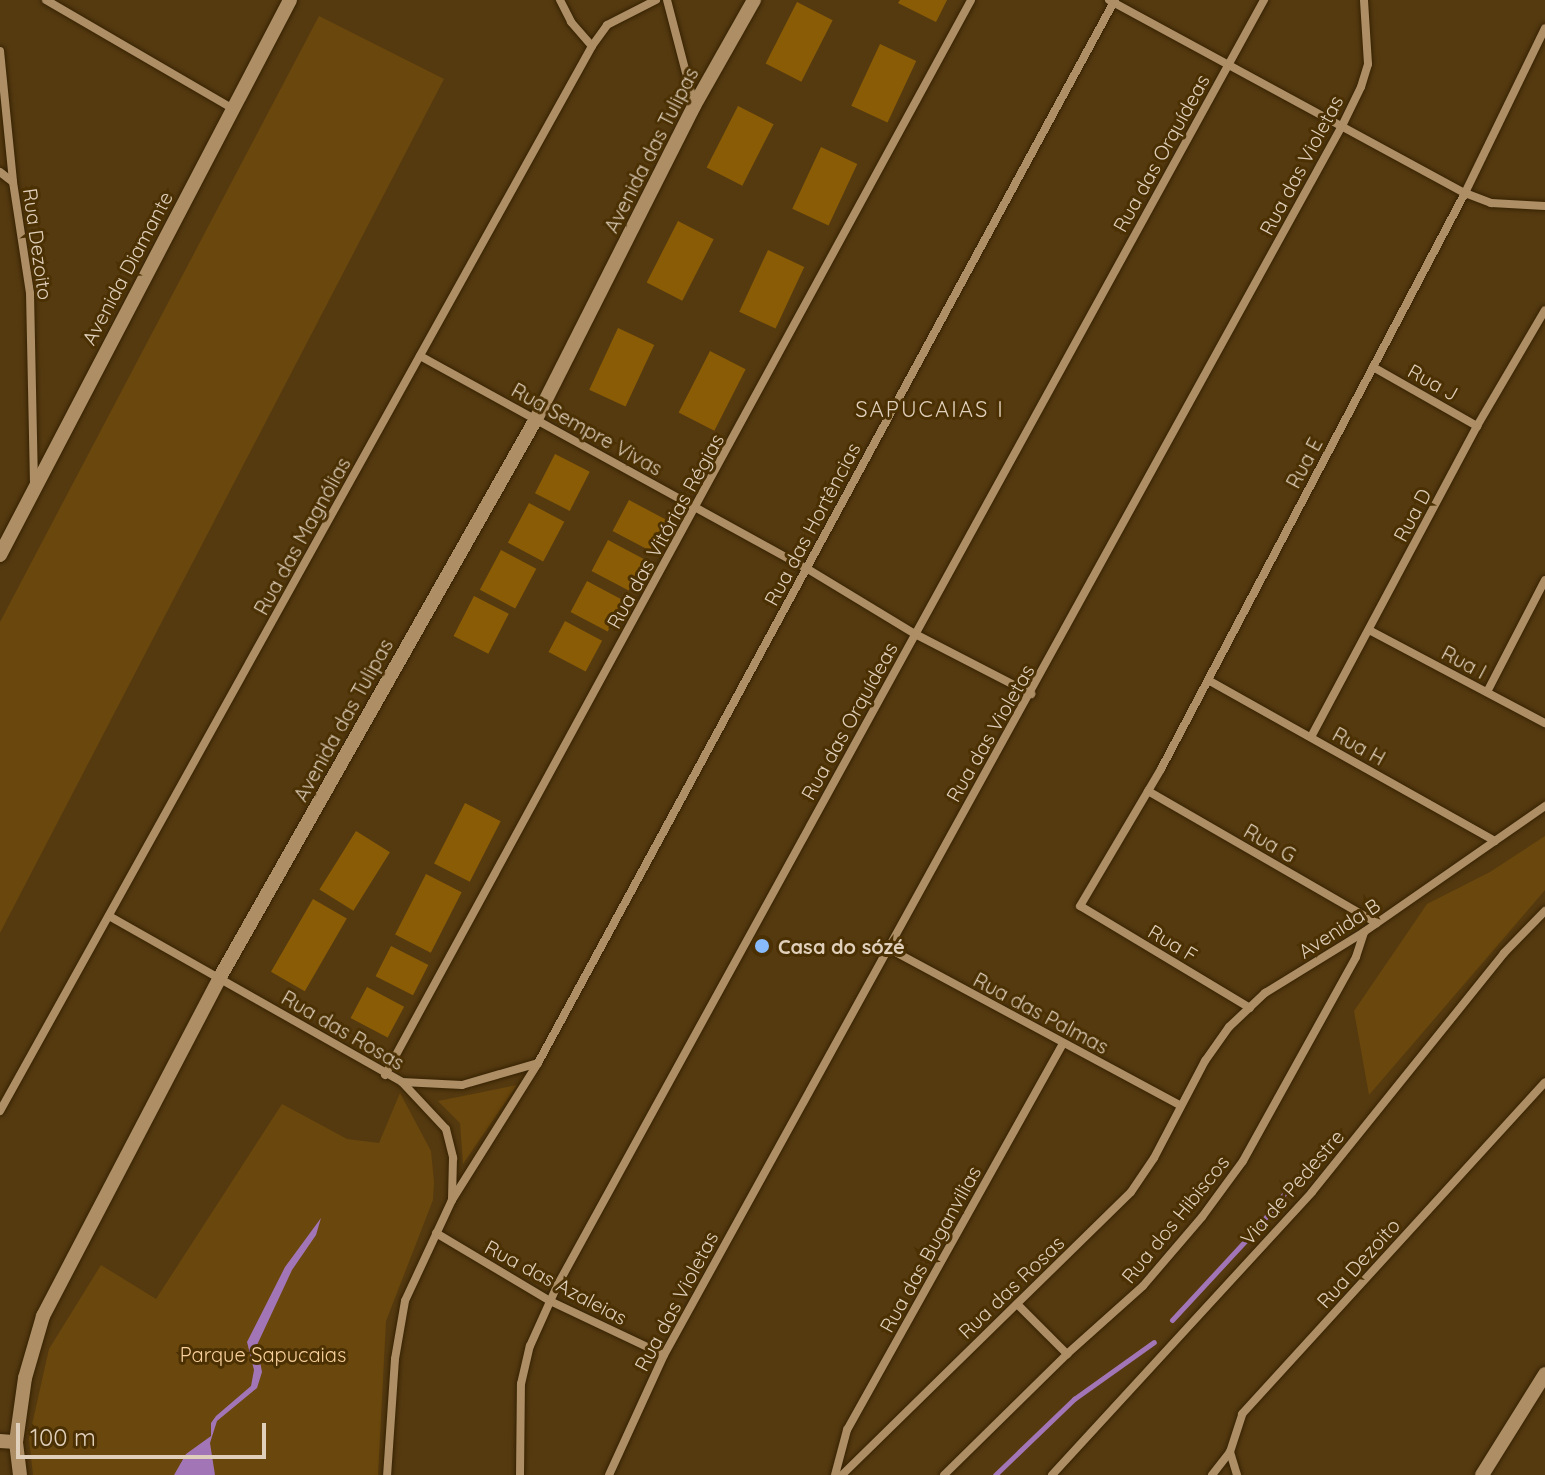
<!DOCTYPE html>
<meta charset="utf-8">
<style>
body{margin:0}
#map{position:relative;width:1545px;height:1475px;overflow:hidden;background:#553a10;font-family:Quicksand,sans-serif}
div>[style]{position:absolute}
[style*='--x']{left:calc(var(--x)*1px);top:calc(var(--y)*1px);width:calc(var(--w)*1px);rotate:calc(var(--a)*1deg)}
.green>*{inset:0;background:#6a470c}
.water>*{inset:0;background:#a175b6}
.stream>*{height:5px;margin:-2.5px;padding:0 2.5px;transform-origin:2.5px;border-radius:2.5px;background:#a175b6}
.building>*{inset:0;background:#8a5c05;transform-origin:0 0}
.roads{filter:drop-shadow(0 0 2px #362203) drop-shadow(0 0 2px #362203)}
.minor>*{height:8px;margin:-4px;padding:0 4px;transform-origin:4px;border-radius:4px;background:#ad8e65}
.tertiary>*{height:14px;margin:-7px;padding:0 7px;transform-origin:7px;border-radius:7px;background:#ad8e65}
.dots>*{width:22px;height:22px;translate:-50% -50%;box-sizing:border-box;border:4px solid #4a3003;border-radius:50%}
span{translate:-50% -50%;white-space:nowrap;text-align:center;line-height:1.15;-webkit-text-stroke:6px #4a3003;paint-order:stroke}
.street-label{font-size:20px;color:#e0d0bb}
.poi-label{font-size:20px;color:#e0d0bb;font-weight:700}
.left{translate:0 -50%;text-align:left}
.park-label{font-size:20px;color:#fad19c}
.neighbourhood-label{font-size:22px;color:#e0d0bb;letter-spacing:2px}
.scale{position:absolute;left:16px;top:1423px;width:250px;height:36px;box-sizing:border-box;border:4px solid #e0d0bb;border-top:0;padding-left:10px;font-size:24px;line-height:28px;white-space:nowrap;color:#e0d0bb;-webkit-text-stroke:6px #4a3003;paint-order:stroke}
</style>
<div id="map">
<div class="green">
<div style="clip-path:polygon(319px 16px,444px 79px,0 933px,0 622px)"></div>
<div style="clip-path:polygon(1545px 836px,1545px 890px,1369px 1095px,1354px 1011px,1427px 904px,1490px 872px)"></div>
<div style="clip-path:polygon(517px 1085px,463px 1164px,460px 1123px,438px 1101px)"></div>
<div style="clip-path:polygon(400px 1093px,431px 1151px,434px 1182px,433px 1200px,386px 1321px,378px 1475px,33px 1475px,29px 1438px,49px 1349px,101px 1265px,156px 1299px,282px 1104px,347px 1139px,379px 1143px)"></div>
</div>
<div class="water">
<div style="clip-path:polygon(321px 1218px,316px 1235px,292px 1270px,257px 1345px,262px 1372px,257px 1388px,217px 1421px,210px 1443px,215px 1475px,174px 1475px,186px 1454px,211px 1436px,211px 1423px,216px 1416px,251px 1386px,254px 1370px,247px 1342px,285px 1267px)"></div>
</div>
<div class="stream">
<div style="--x:1172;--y:1320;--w:127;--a:-47.2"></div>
<div style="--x:1258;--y:1227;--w:65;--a:-51.9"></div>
<div style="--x:995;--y:1475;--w:110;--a:-43.9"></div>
<div style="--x:1074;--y:1399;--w:98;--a:-35.5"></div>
</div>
<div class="building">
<div style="clip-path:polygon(900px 0,947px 0,936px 22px,898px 3px)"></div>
<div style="left:797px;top:2px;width:40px;height:69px;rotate:27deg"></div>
<div style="left:880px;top:44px;width:40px;height:68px;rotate:25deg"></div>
<div style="left:738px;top:106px;width:40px;height:69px;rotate:27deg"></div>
<div style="left:821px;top:147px;width:40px;height:68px;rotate:25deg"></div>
<div style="left:678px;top:221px;width:40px;height:69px;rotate:27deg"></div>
<div style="left:768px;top:250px;width:40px;height:68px;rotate:25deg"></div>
<div style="left:618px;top:328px;width:40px;height:68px;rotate:25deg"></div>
<div style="left:710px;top:351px;width:40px;height:69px;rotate:27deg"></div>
<div style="left:555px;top:454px;width:39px;height:44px;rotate:27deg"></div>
<div style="left:629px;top:500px;width:42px;height:35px;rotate:28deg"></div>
<div style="left:529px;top:503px;width:40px;height:45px;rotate:28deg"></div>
<div style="left:608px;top:540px;width:42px;height:35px;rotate:28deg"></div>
<div style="left:501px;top:550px;width:40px;height:45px;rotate:28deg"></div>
<div style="left:587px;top:581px;width:42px;height:35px;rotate:28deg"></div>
<div style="left:474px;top:596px;width:39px;height:45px;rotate:27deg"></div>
<div style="left:565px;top:621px;width:42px;height:35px;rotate:28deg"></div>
<div style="left:465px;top:803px;width:40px;height:68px;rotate:27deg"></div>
<div style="left:356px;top:831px;width:40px;height:69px;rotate:32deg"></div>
<div style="left:426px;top:874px;width:40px;height:68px;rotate:27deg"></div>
<div style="left:313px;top:899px;width:39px;height:84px;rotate:30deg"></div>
<div style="left:391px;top:946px;width:42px;height:34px;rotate:27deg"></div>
<div style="left:367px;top:987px;width:42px;height:35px;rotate:28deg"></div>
</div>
<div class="roads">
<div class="minor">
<div style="--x:46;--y:0;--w:216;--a:30.2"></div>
<div style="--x:560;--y:0;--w:25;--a:63"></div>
<div style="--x:571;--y:22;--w:32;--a:49"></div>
<div style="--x:667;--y:0;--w:107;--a:75.4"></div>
<div style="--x:1109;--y:0;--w:405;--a:28.5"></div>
<div style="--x:1465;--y:193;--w:28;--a:21"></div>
<div style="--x:1491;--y:203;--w:54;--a:3.2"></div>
<div style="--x:0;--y:51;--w:132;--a:84.3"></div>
<div style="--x:13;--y:182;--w:112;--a:81.3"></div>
<div style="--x:30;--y:293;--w:192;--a:88.8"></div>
<div style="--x:0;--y:172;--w:16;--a:38"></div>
<div style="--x:420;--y:356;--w:440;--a:28.8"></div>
<div style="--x:806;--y:568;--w:127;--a:31.2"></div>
<div style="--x:915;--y:634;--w:131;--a:27.3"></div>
<div style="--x:1373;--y:367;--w:120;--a:29.6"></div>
<div style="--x:1369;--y:630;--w:199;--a:27.9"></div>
<div style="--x:1208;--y:680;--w:329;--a:29.3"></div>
<div style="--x:1487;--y:692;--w:126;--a:-62.6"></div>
<div style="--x:1311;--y:737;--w:353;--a:-61.9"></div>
<div style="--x:1477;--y:426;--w:134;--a:-59.6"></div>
<div style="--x:1148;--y:791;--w:264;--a:30"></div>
<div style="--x:109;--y:916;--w:337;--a:29.5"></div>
<div style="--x:402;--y:1082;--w:64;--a:46.9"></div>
<div style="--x:446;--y:1129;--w:30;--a:76"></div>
<div style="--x:453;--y:1158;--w:42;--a:91.4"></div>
<div style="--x:452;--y:1200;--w:111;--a:115"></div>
<div style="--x:405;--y:1301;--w:59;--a:99.8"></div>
<div style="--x:395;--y:1359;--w:116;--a:93.9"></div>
<div style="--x:886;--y:947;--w:335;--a:28.3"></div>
<div style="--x:1250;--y:1008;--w:198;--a:-149"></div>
<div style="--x:1080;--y:906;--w:159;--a:-59.4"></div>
<div style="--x:1161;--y:769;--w:651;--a:-62.18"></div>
<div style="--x:1465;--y:193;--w:183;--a:-64.1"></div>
<div style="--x:385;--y:1075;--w:1224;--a:-61.4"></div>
<div style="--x:402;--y:1082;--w:60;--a:2.9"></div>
<div style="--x:462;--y:1085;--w:79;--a:-16.1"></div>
<div style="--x:0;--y:1111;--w:1218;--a:-60.93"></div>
<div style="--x:592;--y:46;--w:26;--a:-54"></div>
<div style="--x:607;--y:25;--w:55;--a:-27"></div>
<div style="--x:452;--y:1200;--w:162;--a:-57.9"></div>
<div style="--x:538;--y:1063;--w:1210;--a:-61.51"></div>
<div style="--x:436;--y:1233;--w:133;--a:30.8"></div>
<div style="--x:550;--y:1301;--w:126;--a:25.3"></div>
<div style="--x:1017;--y:1304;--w:71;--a:45"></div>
<div style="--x:1230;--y:1452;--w:24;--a:73"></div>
<div style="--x:520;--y:1475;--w:91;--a:-89.4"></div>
<div style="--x:521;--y:1384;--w:39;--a:-77"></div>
<div style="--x:530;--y:1346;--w:66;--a:-65.8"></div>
<div style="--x:557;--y:1286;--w:1468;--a:-61.2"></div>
<div style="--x:609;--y:1475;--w:132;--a:-65.4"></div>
<div style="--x:664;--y:1355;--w:1404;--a:-61.12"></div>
<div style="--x:1342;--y:126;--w:43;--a:-64"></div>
<div style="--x:1361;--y:87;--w:24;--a:-73"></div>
<div style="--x:1368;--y:64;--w:64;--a:-93.6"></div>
<div style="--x:835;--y:1475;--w:47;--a:-75.1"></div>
<div style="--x:847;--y:1430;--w:443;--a:-60.8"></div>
<div style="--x:842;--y:1475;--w:404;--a:-44.4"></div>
<div style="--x:1131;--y:1192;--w:41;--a:-55.9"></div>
<div style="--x:1154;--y:1158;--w:110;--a:-62.3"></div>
<div style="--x:1205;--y:1061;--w:42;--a:-54.8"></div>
<div style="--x:1229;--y:1027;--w:50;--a:-43.4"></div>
<div style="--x:1265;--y:993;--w:116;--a:-31.6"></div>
<div style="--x:1364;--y:932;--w:221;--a:-34.8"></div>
<div style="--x:944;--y:1475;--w:173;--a:-44.5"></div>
<div style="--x:1067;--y:1354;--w:102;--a:-41.8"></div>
<div style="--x:1143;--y:1286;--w:91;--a:-49.5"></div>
<div style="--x:1202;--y:1217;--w:69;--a:-53.8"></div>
<div style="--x:1243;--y:1161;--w:233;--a:-61"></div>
<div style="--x:1356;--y:957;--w:25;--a:-72"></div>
<div style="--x:1052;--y:1475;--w:384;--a:-47.4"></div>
<div style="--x:1312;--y:1192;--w:307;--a:-51.2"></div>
<div style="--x:1504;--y:953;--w:59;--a:-45.7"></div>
<div style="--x:1212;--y:1475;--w:29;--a:-52"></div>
<div style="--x:1230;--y:1452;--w:40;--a:-72"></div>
<div style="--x:1242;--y:1414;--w:449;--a:-47.6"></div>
</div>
<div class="tertiary">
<div style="--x:0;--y:555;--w:626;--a:-62.41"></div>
<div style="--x:0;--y:1441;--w:16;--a:4"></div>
<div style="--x:20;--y:1475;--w:33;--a:-97"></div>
<div style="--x:16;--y:1442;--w:65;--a:-82"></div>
<div style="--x:25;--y:1378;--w:65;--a:-73.8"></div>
<div style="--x:43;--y:1316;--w:382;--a:-62.4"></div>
<div style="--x:220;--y:977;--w:641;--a:-60.48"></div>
<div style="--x:536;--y:419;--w:351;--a:-63.2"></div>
<div style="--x:694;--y:106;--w:122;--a:-60.5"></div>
<div style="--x:1482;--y:1475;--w:119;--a:-58"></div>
</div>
</div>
<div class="dots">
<div style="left:762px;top:946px;background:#87bbfb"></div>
</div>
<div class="street-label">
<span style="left:651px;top:150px;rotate:-63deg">Avenida das Tulipas</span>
<span style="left:1161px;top:153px;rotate:-61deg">Rua das Orquídeas</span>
<span style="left:1301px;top:165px;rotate:-62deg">Rua das Violetas</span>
<span style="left:38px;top:244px;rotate:82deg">Rua Dezoito</span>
<span style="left:127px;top:268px;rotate:-62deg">Avenida Diamante</span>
<span style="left:1433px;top:382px;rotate:29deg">Rua J</span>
<span style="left:587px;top:429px;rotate:29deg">Rua Sempre Vivas</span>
<span style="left:1304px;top:463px;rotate:-62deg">Rua E</span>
<span style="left:1412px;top:515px;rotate:-62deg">Rua D</span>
<span style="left:812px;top:524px;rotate:-62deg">Rua das Hortências</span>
<span style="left:665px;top:531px;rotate:-61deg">Rua das Vitórias Régias</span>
<span style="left:302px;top:536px;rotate:-61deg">Rua das Magnólias</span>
<span style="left:1464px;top:662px;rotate:28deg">Rua I</span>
<span style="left:343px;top:720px;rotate:-61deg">Avenida das Tulipas</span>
<span style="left:849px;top:721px;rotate:-61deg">Rua das Orquídeas</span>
<span style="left:990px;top:733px;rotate:-60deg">Rua das Violetas</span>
<span style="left:1359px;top:746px;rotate:29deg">Rua H</span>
<span style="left:1270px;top:843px;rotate:30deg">Rua G</span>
<span style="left:1339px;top:928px;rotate:-33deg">Avenida B</span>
<span style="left:1173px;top:943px;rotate:31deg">Rua F</span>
<span style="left:1041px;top:1013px;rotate:28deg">Rua das Palmas</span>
<span style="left:343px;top:1030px;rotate:30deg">Rua das Rosas</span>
<span style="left:1292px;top:1187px;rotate:-49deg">Via de Pedestre</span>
<span style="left:1175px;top:1219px;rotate:-51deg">Rua dos Hibiscos</span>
<span style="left:930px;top:1249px;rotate:-61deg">Rua das Buganvilias</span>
<span style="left:1358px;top:1263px;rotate:-48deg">Rua Dezoito</span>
<span style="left:556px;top:1282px;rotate:28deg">Rua das Azaleias</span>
<span style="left:1011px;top:1287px;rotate:-44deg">Rua das Rosas</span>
<span style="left:676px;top:1301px;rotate:-62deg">Rua das Violetas</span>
</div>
<div class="poi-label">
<span class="left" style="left:778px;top:946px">Casa do sózé</span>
</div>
<div class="park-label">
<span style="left:263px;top:1354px">Parque Sapucaias</span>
</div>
<div class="neighbourhood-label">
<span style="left:930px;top:410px">SAPUCAIAS I</span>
</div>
<div class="scale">100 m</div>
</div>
